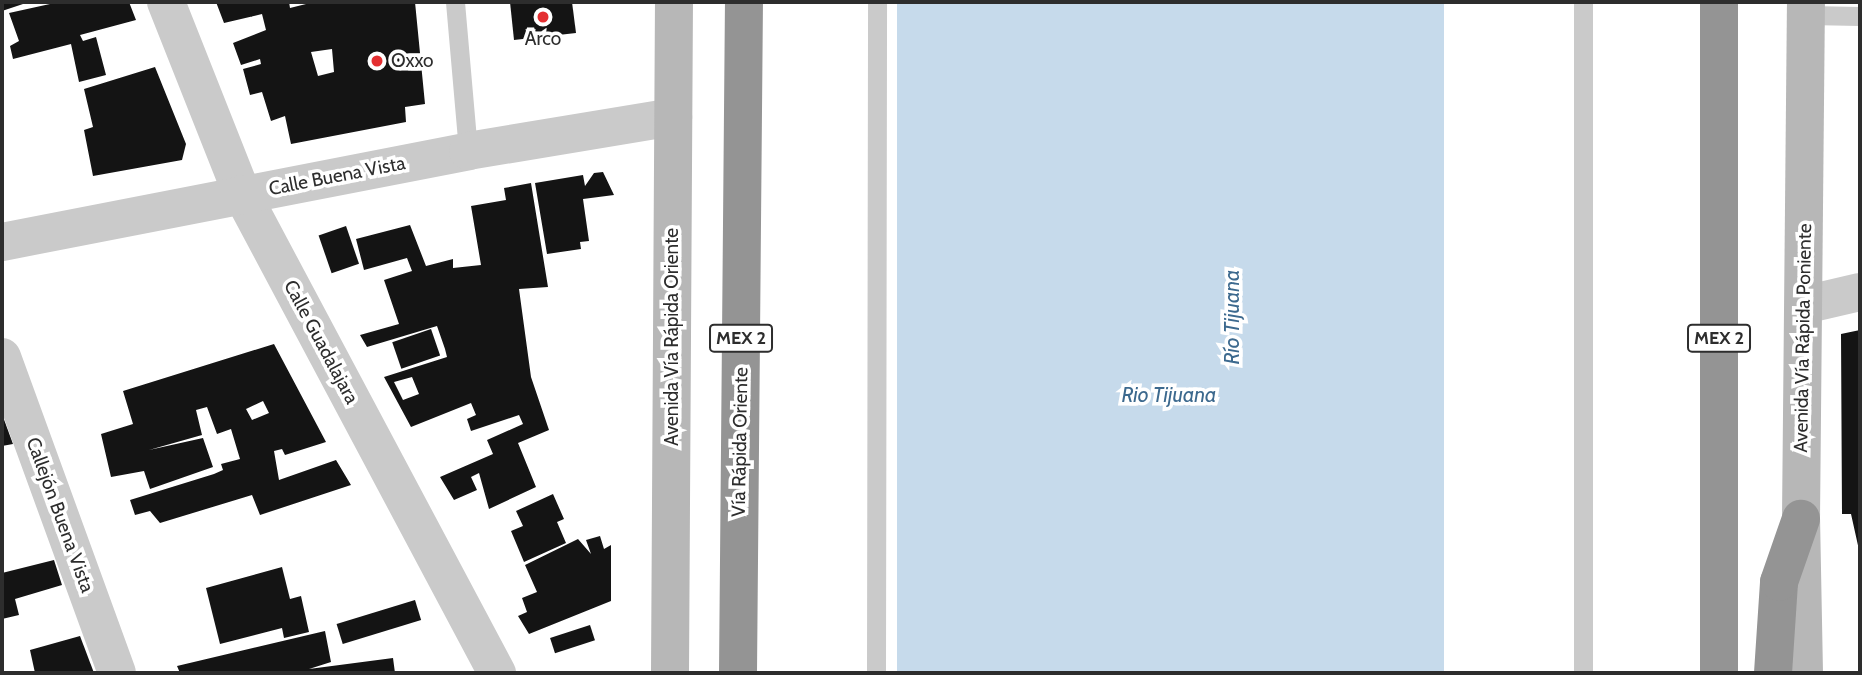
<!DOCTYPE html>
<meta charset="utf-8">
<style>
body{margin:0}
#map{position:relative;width:1862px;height:675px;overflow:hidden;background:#fff;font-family:Cabin,sans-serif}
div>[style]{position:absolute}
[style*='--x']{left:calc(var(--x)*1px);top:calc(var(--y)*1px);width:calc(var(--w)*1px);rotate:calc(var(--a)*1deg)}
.water>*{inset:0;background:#c6daeb;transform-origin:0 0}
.building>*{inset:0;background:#141414;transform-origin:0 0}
.lane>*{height:19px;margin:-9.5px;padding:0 9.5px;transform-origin:9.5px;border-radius:9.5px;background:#cacaca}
.street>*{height:38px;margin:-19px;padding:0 19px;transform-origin:19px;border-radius:19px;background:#cacaca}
.secondary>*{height:38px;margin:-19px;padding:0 19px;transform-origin:19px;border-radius:19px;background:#b7b7b7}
.highway>*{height:38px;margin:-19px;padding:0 19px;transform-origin:19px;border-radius:19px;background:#949494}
.dots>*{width:19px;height:19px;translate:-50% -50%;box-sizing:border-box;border:4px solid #fff;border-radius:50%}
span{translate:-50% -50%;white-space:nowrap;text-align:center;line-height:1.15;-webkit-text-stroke:7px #fff;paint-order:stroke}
.shield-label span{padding:2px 5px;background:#fff;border:2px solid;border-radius:5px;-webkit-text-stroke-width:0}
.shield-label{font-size:18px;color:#2d2d2d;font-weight:700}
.poi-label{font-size:19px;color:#2d2d2d}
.left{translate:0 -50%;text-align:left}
.street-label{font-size:19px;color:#2d2d2d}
.water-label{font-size:21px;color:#3c698e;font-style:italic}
.frame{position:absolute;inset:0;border:4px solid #2d2d2d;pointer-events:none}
</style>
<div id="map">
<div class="water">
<div style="left:897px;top:2px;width:547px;height:671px"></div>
</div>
<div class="building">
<div style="clip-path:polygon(2px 2px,29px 2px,2px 11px)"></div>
<div style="clip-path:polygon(59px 2px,129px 2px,136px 20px,80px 35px,83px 41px,96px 37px,106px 75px,79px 82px,71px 44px,13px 59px,10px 46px,19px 41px,9px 13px)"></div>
<div style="clip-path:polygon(evenodd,216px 2px,289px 2px,290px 8px,314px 2px,415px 2px,425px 104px,405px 107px,406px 122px,291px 144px,285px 116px,271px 121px,262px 92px,250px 95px,243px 69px,261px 64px,260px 59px,241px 65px,233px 43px,266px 30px,262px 14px,224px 23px,216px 2px,332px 49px,334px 72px,318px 76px,311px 52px,332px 49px)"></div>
<div style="clip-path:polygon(510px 2px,572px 2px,576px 33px,514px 40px)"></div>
<div style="clip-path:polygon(155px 67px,186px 144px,182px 160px,93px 176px,84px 130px,93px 127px,84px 89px)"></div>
<div style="clip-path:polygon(603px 172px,614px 195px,583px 199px,589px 241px,580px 242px,581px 249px,547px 254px,535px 183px,583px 175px,585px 186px,594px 173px)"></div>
<div style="clip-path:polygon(evenodd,531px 183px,548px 287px,519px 289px,531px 377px,549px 430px,518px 443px,536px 487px,489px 509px,479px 473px,471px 477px,477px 490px,454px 500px,440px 477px,493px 454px,487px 440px,523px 424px,519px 415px,471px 431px,467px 419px,476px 415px,471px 403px,411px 427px,384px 377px,447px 357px,445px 349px,437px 326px,367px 347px,360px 335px,399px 324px,384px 280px,412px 271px,407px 258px,364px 270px,356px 239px,410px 225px,426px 266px,453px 259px,453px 268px,481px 265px,471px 206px,506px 200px,504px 188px,531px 183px,412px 377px,419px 394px,403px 400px,394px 382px,412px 377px)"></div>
<div style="left:346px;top:226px;width:40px;height:29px;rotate:71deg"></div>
<div style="left:431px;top:329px;width:28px;height:41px;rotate:71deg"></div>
<div style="clip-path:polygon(1860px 330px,1860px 550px,1859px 550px,1851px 514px,1842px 514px,1841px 334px)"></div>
<div style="clip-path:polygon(evenodd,274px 344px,326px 442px,285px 455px,282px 449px,274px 451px,279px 480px,336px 460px,351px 485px,260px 515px,252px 495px,160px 523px,150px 511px,135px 515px,130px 500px,214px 474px,223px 470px,221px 464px,240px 459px,231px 429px,217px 434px,207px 407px,196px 410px,202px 435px,149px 450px,203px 438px,213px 467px,150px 489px,144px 471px,111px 477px,101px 434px,133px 424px,123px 391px,274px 344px,263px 401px,269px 413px,252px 420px,246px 409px,263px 401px)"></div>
<div style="clip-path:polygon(2px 414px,13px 444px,2px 446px)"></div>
<div style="clip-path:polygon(553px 494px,564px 519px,557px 522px,566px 543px,524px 562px,511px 531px,523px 526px,516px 511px)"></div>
<div style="clip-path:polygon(600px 536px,604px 549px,611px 545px,611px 601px,529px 634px,518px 616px,527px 612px,522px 598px,537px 592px,525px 565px,578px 539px,591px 554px,586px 540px)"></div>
<div style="clip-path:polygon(54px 560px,62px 585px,15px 599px,19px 615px,2px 619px,2px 573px)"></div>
<div style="clip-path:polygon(282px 567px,290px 599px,301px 596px,309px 632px,284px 638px,282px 628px,220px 644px,206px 588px)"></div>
<div style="left:415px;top:600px;width:21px;height:82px;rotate:73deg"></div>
<div style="left:590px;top:625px;width:16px;height:42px;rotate:72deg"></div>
<div style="clip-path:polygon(325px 631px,331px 662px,309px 669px,393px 658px,395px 673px,180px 673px,177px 666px)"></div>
<div style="clip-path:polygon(80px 636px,94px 673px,35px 673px,30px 650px)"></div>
</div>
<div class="lane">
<div style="--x:455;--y:2;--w:150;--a:85"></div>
<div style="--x:1807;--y:15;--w:53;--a:1.1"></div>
<div style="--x:876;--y:673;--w:671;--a:-89.91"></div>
<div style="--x:1583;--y:673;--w:671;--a:-90"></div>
</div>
<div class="street">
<div style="--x:166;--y:2;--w:206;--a:68.4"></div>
<div style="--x:242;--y:194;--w:543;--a:61.97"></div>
<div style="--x:2;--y:242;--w:475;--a:-11"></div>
<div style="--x:468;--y:151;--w:208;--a:-9.4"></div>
<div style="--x:1804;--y:305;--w:57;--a:-13.1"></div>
<div style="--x:2;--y:357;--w:336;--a:70"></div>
</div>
<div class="secondary">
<div style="--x:670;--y:673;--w:671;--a:-89.66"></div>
<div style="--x:1804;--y:673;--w:154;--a:-91.1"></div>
<div style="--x:1801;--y:519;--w:517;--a:-89.45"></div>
</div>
<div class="highway">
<div style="--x:1719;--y:2;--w:671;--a:90"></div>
<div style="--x:738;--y:673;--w:671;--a:-89.49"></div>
<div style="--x:1773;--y:673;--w:91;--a:-86.2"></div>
<div style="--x:1779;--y:582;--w:67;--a:-70.8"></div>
</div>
<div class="dots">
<div style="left:543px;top:17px;background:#e42f31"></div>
<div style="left:377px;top:61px;background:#e42f31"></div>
</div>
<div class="shield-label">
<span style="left:741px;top:338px">MEX 2</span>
<span style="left:1719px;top:338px">MEX 2</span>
</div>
<div class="poi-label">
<span style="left:543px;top:39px">Arco</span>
<span class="left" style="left:391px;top:61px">Oxxo</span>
</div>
<div class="street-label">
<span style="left:337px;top:176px;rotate:-11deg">Calle Buena Vista</span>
<span style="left:672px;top:337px;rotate:-90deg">Avenida Vía Rápida Oriente</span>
<span style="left:1803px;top:338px;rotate:-89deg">Avenida Vía Rápida Poniente</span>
<span style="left:321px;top:342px;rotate:62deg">Calle Guadalajara</span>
<span style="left:740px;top:442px;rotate:-89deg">Vía Rápida Oriente</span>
<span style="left:60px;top:515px;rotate:70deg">Callejón Buena Vista</span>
</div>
<div class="water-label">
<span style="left:1232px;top:317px;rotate:-90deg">Río Tijuana</span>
<span style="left:1169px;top:395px">Rio Tijuana</span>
</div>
<div class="frame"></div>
</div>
